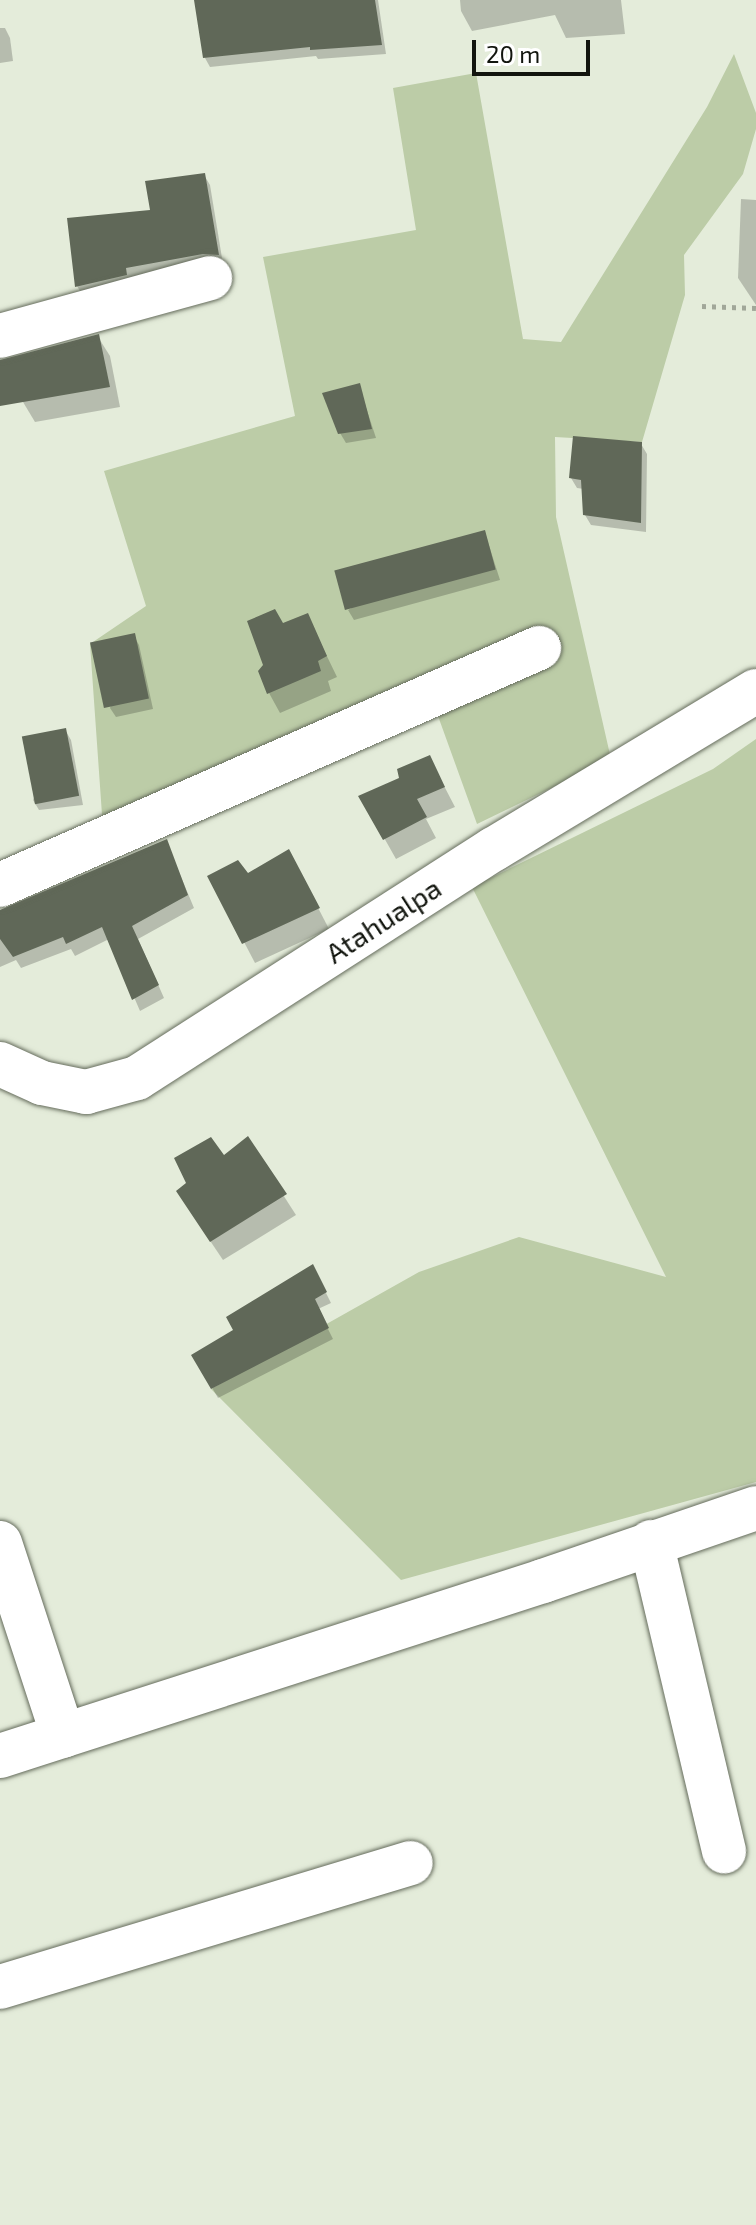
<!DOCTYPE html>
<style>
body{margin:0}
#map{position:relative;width:756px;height:2225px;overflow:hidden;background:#e4ecda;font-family:"Exo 2",sans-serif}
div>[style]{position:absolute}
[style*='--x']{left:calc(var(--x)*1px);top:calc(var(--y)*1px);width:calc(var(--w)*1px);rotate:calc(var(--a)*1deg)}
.green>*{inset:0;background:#bccca7}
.shadow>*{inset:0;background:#0003}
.building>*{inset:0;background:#606858;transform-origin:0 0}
.path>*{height:5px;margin-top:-2.5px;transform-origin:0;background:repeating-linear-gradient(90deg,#a1a799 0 4px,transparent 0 10px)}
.roads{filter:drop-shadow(0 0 2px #656c5c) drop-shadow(0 0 2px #656c5c)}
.minor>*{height:44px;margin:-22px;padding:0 22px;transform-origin:22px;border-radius:22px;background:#fff}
span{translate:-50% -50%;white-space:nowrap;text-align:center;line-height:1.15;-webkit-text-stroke:6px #fff;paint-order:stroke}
.street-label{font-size:28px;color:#12150e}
.scale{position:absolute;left:472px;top:40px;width:118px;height:36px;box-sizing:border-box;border:4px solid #12150e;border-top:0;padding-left:10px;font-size:24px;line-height:28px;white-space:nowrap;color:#12150e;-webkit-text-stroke:6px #fff;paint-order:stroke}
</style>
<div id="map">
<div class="green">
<div style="clip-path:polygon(734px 54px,756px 113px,756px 129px,743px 174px,684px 255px,685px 295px,642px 442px,555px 437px,556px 517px,611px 759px,477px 824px,438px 716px,104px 843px,90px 644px,146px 606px,104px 471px,295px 416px,263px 257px,416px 230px,393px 88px,476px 73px,523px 339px,561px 342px,707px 107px)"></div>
<div style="clip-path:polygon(756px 739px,756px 1482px,401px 1580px,211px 1389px,419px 1272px,519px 1237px,666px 1277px,472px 887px,713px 769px)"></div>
</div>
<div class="shadow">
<div style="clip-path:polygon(196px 0,378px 0,386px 54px,318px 59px,316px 56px,210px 67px,205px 58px)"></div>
<div style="clip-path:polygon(460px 0,621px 0,625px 34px,566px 38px,555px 15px,472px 31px,461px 11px)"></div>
<div style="clip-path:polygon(0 28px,5px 28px,10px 38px,13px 61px,0 63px)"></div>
<div style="clip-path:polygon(204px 175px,210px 185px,223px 264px,83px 296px,77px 286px,152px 211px)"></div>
<div style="clip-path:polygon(741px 199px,756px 200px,756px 305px,738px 278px)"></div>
<div style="clip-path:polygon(98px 337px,110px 356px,120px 407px,35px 422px,23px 402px)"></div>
<div style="clip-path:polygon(359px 386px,376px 438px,346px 443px,340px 433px)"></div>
<div style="clip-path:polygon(641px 444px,647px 454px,646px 532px,591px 525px,585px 515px,584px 489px,577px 488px,571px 478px)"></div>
<div style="clip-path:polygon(485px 533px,500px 580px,354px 620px,348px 610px)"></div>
<div style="clip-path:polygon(307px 615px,337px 677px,328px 681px,331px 691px,280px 713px,269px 693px,283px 626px)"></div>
<div style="clip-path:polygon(134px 636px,139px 645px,153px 709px,116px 717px,110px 708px)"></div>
<div style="clip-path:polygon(65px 730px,71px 740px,83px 805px,39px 810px,33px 800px)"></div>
<div style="clip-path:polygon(429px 757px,455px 807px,426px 819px,436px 838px,396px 859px,361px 797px,401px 779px)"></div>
<div style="clip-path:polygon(166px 841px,194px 908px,138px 939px,164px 998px,140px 1011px,109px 939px,75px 956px,71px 949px,21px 968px,16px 960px,0 967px,0 911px)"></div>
<div style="clip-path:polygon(299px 871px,329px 929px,255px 963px,210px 877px)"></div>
<div style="clip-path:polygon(247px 1139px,296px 1215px,223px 1260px,190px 1211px,223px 1158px)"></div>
<div style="clip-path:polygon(318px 1277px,331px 1303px,318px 1309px,333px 1339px,218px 1398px,194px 1356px)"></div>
</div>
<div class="building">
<div style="clip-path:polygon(194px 0,375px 0,382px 45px,310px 50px,310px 47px,203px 58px)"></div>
<div style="clip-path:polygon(205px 173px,219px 255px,203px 254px,126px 268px,127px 275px,75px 287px,67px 218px,150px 210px,145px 181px)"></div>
<div style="clip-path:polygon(99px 334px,110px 387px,0 406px,0 360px)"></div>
<div style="clip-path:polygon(360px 383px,372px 429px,338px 434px,322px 393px)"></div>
<div style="clip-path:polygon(573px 436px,642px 442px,641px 523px,583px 515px,581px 480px,569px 478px)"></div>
<div style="left:485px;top:530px;width:41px;height:156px;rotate:75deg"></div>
<div style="clip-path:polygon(275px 609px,283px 623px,308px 613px,327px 656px,318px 661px,321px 671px,267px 694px,258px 671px,263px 665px,247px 621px)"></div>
<div style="left:135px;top:633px;width:67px;height:46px;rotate:78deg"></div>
<div style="left:66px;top:728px;width:69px;height:45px;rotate:79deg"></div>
<div style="clip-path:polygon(430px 755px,445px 787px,417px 799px,427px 817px,383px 840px,358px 796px,399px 778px,397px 769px)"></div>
<div style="clip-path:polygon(167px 839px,188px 895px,132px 926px,159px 985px,132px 1000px,102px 927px,66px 944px,63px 937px,13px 957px,0 939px,0 910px)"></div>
<div style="clip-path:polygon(289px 849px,320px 908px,242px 944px,207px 876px,238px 860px,248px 873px)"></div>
<div style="clip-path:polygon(248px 1136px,287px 1194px,210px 1242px,176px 1191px,186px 1183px,174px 1158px,211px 1137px,224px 1155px)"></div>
<div style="clip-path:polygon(313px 1264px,327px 1292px,315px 1299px,329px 1328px,211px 1389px,191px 1355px,233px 1330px,226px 1317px)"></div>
</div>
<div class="path">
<div style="--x:702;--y:306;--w:54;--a:2.1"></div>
</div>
<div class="roads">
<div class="minor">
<div style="--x:0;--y:336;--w:218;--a:-15.4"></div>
<div style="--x:0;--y:885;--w:589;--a:-23.74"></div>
<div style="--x:0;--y:1064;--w:46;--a:24.3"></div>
<div style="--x:42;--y:1083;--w:45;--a:11.6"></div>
<div style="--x:86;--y:1092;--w:53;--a:-15.4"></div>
<div style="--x:137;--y:1078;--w:424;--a:-32.7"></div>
<div style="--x:494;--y:849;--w:306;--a:-31.1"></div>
<div style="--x:651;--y:1542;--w:318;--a:76.7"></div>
<div style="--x:0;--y:1543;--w:203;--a:71.9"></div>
<div style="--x:0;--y:1756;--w:571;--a:-17.86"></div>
<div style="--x:543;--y:1581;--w:225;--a:-18.9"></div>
<div style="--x:0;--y:1987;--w:429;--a:-16.8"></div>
</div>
</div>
<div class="street-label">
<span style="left:383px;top:920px;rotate:-33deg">Atahualpa</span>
</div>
<div class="scale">20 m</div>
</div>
